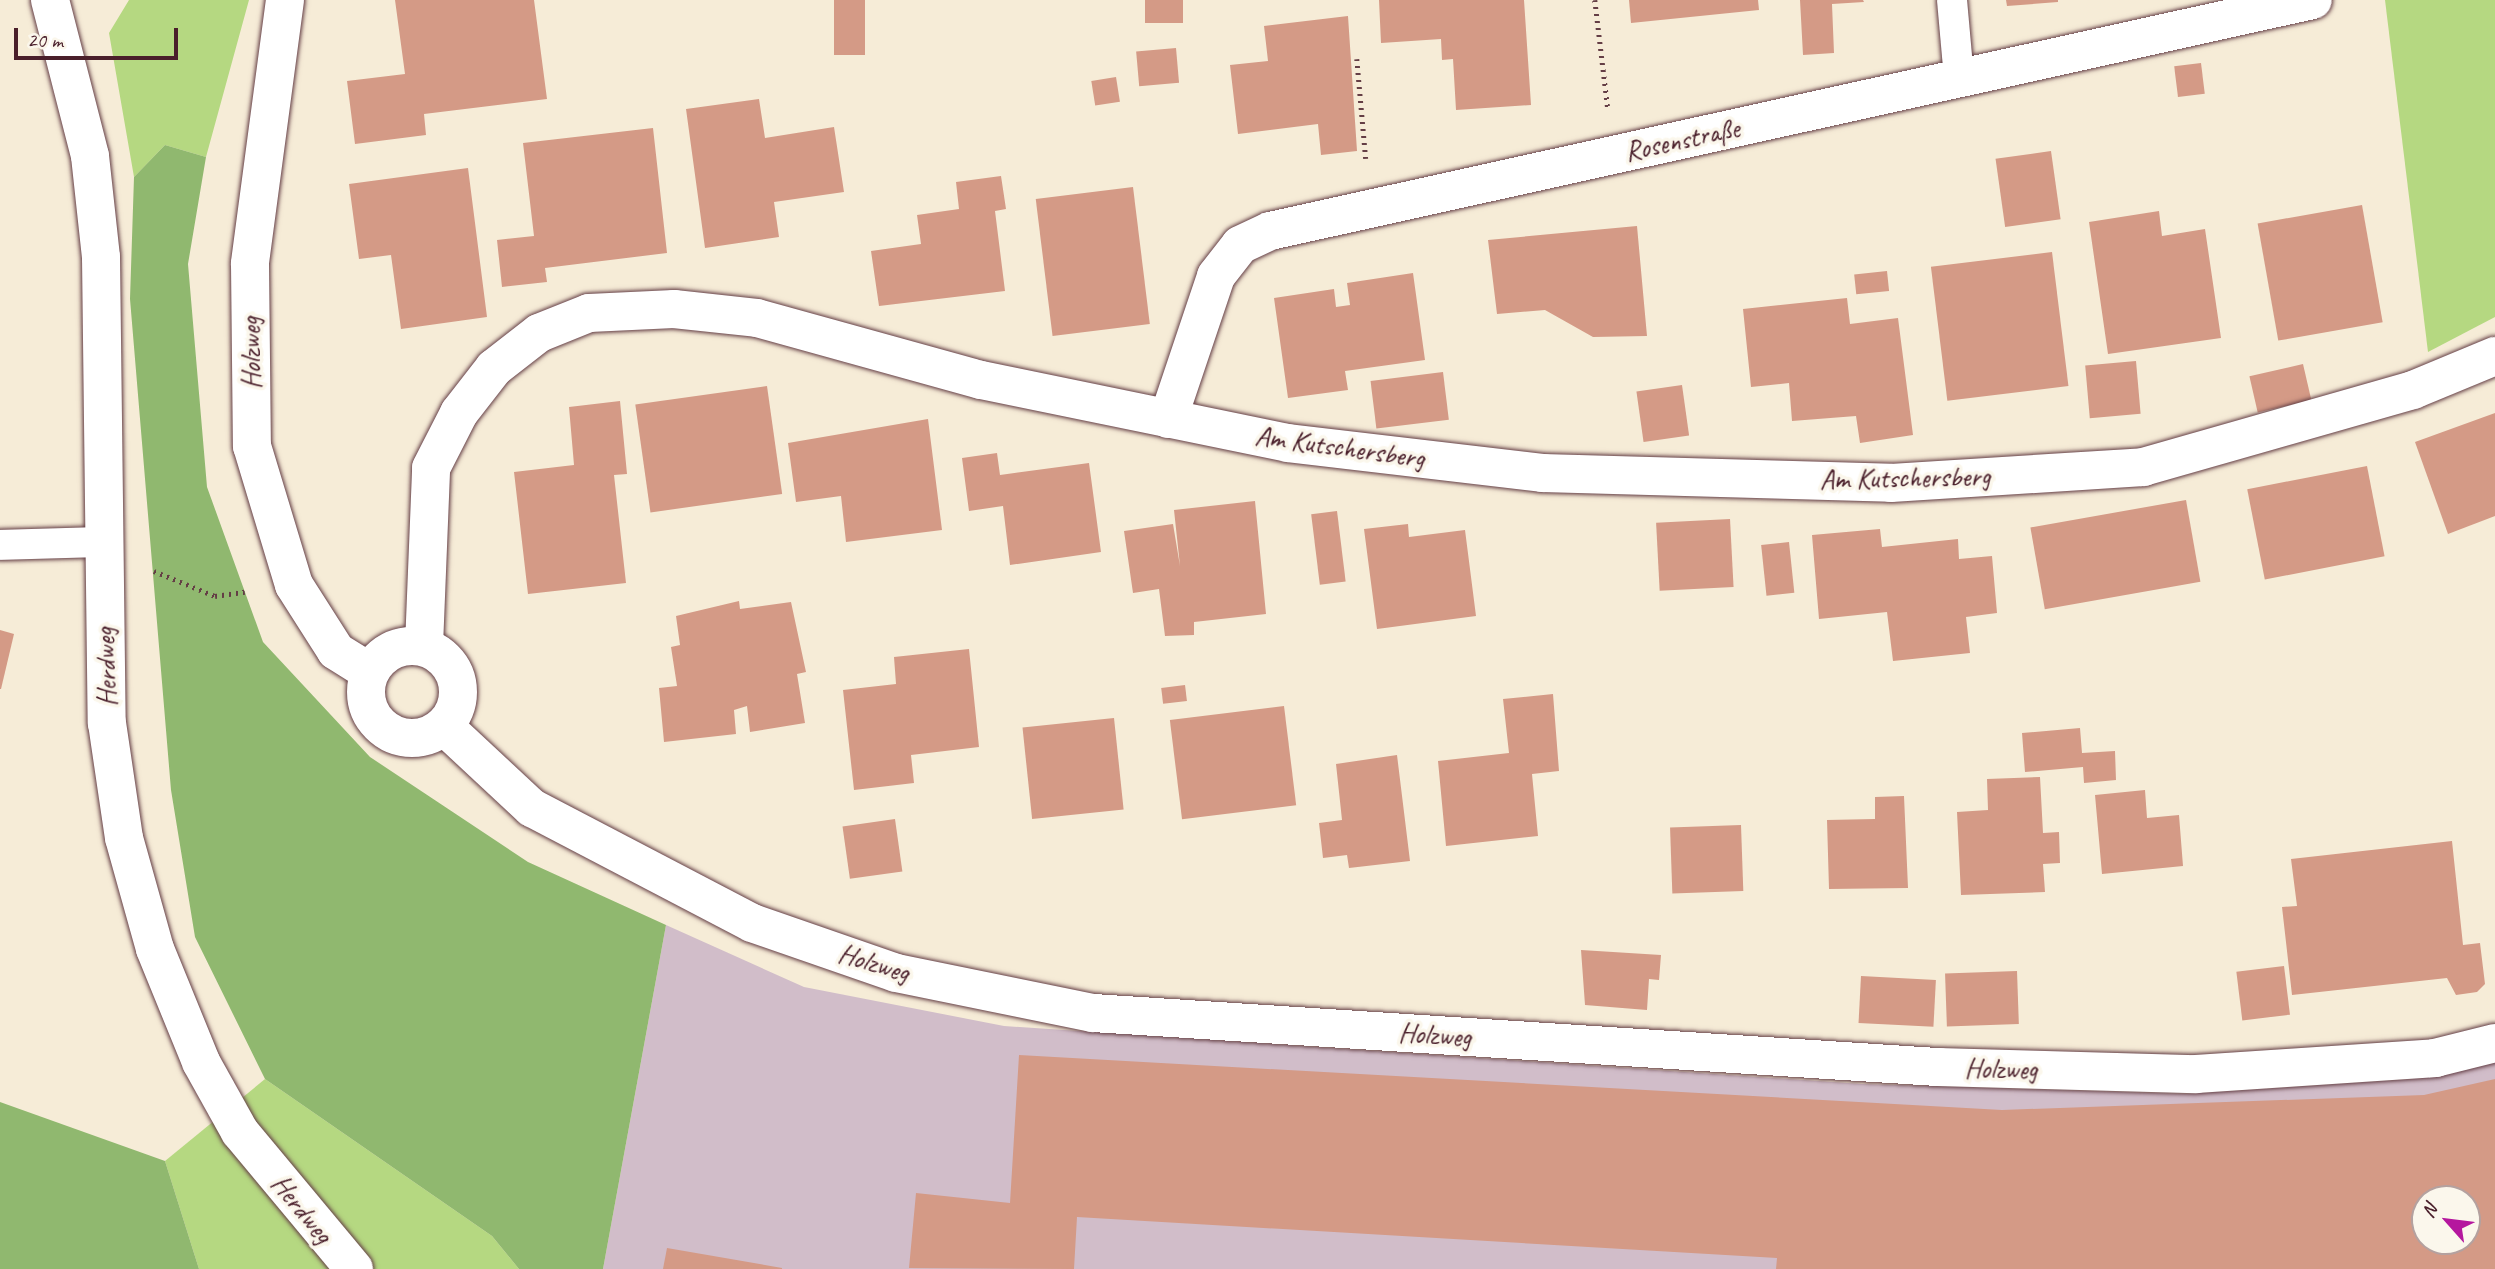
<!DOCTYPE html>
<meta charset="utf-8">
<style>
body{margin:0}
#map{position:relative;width:2495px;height:1269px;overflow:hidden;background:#f6ecd7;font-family:Caveat,sans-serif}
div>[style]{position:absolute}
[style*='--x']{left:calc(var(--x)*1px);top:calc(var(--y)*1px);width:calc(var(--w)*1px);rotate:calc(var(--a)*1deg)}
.industrial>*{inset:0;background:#d1bdc9}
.green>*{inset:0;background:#b5d881}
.forest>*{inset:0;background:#90b86f}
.building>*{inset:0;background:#d49a86;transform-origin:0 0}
.path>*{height:4.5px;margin-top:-2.25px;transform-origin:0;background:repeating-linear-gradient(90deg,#643e45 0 2px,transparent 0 7px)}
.roads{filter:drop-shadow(0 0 2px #643e45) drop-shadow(0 0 2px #643e45)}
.service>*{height:30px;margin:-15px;padding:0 15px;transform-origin:15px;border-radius:15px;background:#fff}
.minor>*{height:38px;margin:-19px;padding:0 19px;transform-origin:19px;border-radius:19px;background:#fff}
.minor>.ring{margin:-19px;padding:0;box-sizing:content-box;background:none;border:38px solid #fff;border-radius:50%}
span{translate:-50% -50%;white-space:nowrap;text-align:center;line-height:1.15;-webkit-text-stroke:7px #fbf7ec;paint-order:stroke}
.street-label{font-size:28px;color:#4a1f2b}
.north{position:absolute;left:2411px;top:1185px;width:70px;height:70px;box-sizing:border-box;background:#fbf7ec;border:2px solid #b4a19f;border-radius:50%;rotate:298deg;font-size:19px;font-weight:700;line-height:28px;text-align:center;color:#4a1f2b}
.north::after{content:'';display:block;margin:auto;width:24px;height:32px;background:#b5179e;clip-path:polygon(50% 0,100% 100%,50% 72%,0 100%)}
.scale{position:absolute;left:14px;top:28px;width:164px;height:32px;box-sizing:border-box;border:4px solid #4a1f2b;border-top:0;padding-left:9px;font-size:21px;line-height:24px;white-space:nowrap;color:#4a1f2b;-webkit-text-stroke:5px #fbf7ec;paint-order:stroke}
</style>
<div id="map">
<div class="industrial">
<div style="clip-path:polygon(evenodd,666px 925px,804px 987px,1004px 1026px,1863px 1084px,2185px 1094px,2412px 1079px,2495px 1060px,2495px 1269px,603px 1269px,666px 925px,2425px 1199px,2467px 1199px,2467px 1241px,2425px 1241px,2425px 1199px)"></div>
</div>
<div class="green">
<div style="clip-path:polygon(129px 0,249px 0,206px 157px,165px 145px,134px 177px,109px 33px)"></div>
<div style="clip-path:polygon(2385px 0,2495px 0,2495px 317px,2428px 352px)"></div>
<div style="clip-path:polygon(265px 1079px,492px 1236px,519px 1269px,199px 1269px,165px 1161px)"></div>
</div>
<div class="forest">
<div style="clip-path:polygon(165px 145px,206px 157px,188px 264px,207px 487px,263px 642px,370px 757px,528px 862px,666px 925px,603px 1269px,519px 1269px,492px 1236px,265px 1079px,195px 937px,171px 790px,130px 299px,134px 177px)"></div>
<div style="clip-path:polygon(0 1102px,165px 1161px,199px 1269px,0 1269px)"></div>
</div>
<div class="building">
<div style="clip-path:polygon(395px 0,534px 0,547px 99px,424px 114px,426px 135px,355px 144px,347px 81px,405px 74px)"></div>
<div style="left:834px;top:0;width:31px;height:55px"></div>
<div style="left:1145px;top:0;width:38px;height:23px"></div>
<div style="clip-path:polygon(1379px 0,1524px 0,1531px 105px,1456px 110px,1453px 59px,1442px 60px,1441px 39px,1381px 43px)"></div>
<div style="clip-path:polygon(1629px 0,1758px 0,1759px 10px,1631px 23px)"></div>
<div style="clip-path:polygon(1800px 0,1863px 0,1864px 2px,1832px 4px,1834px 53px,1803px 55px)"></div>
<div style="clip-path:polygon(2006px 0,2058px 0,2058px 2px,2007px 6px)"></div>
<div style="clip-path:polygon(1348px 16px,1357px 151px,1321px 155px,1318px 124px,1238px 134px,1230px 65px,1268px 61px,1264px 26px)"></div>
<div style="left:1176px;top:48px;width:35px;height:40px;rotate:85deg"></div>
<div style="left:2201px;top:63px;width:31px;height:27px;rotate:83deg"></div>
<div style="left:1116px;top:77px;width:25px;height:25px;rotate:81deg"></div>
<div style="clip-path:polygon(759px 99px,765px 138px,834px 127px,844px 192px,774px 202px,779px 237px,705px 248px,686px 109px)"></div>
<div style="clip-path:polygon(653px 128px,667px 253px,545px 268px,547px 282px,502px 287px,497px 240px,534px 236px,523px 143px)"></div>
<div style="left:2051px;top:151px;width:69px;height:56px;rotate:82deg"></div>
<div style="clip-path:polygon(468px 168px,487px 317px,401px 329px,391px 255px,359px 259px,349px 184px)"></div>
<div style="clip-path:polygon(1001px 176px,1006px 209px,995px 211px,1005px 291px,879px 306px,871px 251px,921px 244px,917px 215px,959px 209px,956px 182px)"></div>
<div style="left:1133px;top:187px;width:138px;height:98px;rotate:83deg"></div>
<div style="left:2362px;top:205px;width:119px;height:106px;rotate:80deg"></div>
<div style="clip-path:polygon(2159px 211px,2162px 236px,2205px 229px,2221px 338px,2108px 354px,2089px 222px)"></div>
<div style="clip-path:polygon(1637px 226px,1647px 336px,1593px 337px,1545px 310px,1497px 314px,1488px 240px)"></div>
<div style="left:2052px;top:252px;width:135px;height:122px;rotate:83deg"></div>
<div style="left:1887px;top:271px;width:20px;height:33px;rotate:84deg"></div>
<div style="clip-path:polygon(1413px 273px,1425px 360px,1345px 371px,1348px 390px,1288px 398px,1274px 298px,1334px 289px,1336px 307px,1350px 305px,1347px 283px)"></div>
<div style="clip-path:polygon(1847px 298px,1850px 324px,1898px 318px,1913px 435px,1860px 443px,1856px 416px,1792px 421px,1789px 383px,1751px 387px,1743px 309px)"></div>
<div style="left:2136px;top:361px;width:53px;height:51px;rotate:85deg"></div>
<div style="left:2303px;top:364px;width:37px;height:55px;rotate:77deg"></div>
<div style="left:1443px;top:372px;width:48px;height:73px;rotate:83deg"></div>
<div style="left:1682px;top:385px;width:51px;height:46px;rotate:82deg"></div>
<div style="left:767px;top:386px;width:109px;height:133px;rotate:82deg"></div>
<div style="clip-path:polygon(620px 401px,627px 474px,614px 475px,626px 583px,528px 594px,514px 472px,574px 465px,569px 407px)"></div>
<div style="clip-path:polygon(2495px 413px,2495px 516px,2448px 534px,2415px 442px)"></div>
<div style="clip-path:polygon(928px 419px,942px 530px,846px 542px,841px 496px,796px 502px,788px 443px)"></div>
<div style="clip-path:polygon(997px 453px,1000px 475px,1089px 463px,1101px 552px,1010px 565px,1003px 506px,969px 511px,962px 458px)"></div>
<div style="left:2367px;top:466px;width:92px;height:122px;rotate:79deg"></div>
<div style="left:2186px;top:500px;width:83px;height:158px;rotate:80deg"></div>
<div style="clip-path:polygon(1255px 501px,1266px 614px,1194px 622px,1194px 635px,1165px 636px,1159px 589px,1133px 593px,1124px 531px,1173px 524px,1180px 566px,1174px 510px)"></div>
<div style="left:1337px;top:511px;width:71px;height:26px;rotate:83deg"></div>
<div style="left:1730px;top:519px;width:68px;height:74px;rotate:87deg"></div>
<div style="clip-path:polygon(1408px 524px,1409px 537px,1465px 530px,1476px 616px,1377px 629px,1364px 529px)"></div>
<div style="clip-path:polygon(1880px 529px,1882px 547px,1958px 539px,1959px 559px,1992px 556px,1997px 613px,1966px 617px,1970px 653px,1893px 661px,1887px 612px,1819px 619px,1812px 535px)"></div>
<div style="left:1789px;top:542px;width:51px;height:28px;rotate:84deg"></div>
<div style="clip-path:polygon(739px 601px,740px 609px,791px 602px,806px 672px,797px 674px,805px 723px,750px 732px,747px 706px,734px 710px,736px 734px,664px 742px,659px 688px,677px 686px,671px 647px,680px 645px,676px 616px)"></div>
<div style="clip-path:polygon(0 630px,14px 634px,1px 689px,0 689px)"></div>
<div style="clip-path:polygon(969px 649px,979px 747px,911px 755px,914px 783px,854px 790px,843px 690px,896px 684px,894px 657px)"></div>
<div style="left:1185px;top:685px;width:16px;height:24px;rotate:83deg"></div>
<div style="clip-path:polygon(1553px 694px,1559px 771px,1532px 774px,1538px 836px,1446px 846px,1438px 761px,1509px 753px,1503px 699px)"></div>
<div style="left:1284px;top:706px;width:100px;height:115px;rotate:83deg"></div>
<div style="left:1114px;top:718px;width:92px;height:92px;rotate:84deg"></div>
<div style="clip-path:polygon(2080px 728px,2082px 753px,2115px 751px,2116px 780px,2084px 783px,2083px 767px,2025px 772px,2022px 733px)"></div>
<div style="clip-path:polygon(1397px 755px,1410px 861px,1349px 868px,1347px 855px,1323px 858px,1319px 823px,1342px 820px,1336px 764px)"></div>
<div style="clip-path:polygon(2040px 777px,2043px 833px,2059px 832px,2060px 863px,2043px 864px,2045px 892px,1961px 895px,1957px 812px,1988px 810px,1987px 779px)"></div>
<div style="clip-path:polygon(2145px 790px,2147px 818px,2179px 815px,2183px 866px,2102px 874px,2095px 795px)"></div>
<div style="clip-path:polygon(1904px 796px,1908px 888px,1829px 889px,1827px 820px,1875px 819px,1875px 797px)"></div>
<div style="left:895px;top:819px;width:53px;height:53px;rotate:82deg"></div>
<div style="left:1741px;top:825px;width:66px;height:71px;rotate:88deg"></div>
<div style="clip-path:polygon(2452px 841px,2463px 945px,2480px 943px,2485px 984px,2477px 992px,2456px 995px,2447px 978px,2292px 995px,2282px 907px,2297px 906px,2291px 859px)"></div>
<div style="clip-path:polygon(1581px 950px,1661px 955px,1659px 980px,1649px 979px,1647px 1010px,1585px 1005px)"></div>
<div style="left:2284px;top:966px;width:49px;height:48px;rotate:83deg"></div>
<div style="left:2017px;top:971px;width:53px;height:72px;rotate:88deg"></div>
<div style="left:1861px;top:976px;width:75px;height:47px;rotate:3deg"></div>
<div style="clip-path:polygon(evenodd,1019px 1055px,2002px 1110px,2424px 1095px,2495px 1079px,2495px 1269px,1776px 1269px,1777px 1258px,1077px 1217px,1074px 1269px,909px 1268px,916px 1193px,1010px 1203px,1019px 1055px,2425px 1199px,2467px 1199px,2467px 1241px,2425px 1241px,2425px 1199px)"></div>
<div style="clip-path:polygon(667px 1248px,782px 1268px,782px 1269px,663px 1269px)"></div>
</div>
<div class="path">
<div style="--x:1595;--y:0;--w:110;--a:83.2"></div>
<div style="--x:1357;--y:59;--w:100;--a:84.9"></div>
<div style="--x:154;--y:571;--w:66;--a:22.3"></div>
<div style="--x:215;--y:596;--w:30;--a:-8"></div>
</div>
<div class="roads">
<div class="service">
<div style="--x:1952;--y:0;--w:79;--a:84.9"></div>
<div style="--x:0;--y:545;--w:103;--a:-1.7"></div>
</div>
<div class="minor">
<div style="--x:50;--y:0;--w:161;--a:75.6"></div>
<div style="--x:90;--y:156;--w:102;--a:83.8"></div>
<div style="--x:101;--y:257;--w:466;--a:89.3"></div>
<div style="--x:107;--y:723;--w:116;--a:81.6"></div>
<div style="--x:124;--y:838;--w:115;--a:74.4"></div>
<div style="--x:155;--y:949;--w:122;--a:67.8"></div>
<div style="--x:201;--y:1062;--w:80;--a:60.9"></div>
<div style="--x:240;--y:1132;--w:178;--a:50.2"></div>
<div style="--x:285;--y:0;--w:266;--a:97.6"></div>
<div style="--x:250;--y:264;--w:182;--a:89.4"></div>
<div style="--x:252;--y:446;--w:145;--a:73.2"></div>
<div style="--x:294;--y:585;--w:78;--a:57.5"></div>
<div style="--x:336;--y:651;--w:40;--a:32"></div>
<div style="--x:1168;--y:419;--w:151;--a:-71.4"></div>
<div style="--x:1216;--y:276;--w:39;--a:-52"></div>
<div style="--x:1240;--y:245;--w:33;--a:-25"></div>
<div style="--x:1270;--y:231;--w:1068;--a:-12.49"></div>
<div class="ring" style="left:366px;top:646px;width:54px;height:54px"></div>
<div style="--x:424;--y:646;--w:178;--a:-87.7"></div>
<div style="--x:431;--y:468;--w:62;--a:-63"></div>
<div style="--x:459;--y:413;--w:57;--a:-52.1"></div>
<div style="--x:494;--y:368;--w:57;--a:-37.9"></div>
<div style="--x:539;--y:333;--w:54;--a:-21.8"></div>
<div style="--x:589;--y:313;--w:85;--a:-2.7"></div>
<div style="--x:674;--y:309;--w:83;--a:6.2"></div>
<div style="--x:757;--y:318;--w:232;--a:15.5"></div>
<div style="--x:981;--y:380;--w:313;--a:11.6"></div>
<div style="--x:1288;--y:443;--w:256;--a:6.7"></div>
<div style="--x:1542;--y:473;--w:349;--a:1.6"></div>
<div style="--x:1891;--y:483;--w:253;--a:-3.6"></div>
<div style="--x:2143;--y:467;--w:281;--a:-15.9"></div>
<div style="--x:2413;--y:390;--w:89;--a:-22.5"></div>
<div style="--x:445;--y:727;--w:119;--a:43"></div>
<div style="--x:532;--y:808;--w:248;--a:27.6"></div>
<div style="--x:752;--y:923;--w:152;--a:19.1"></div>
<div style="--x:896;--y:973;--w:201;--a:11.5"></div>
<div style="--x:1093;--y:1013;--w:847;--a:3.66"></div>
<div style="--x:1938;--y:1067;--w:258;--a:1.6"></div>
<div style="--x:2196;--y:1074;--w:240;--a:-3.8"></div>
<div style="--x:2435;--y:1058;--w:62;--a:-14"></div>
</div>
</div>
<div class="street-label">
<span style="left:1682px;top:140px;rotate:-12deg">Rosenstraße</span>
<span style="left:251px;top:353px;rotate:-91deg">Holzweg</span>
<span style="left:1340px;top:447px;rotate:8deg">Am Kutschersberg</span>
<span style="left:1905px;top:478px;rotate:-1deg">Am Kutschersberg</span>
<span style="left:106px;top:667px;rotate:-92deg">Herdweg</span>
<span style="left:874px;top:963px;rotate:17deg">Holzweg</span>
<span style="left:1435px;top:1035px;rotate:4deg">Holzweg</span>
<span style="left:2001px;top:1069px;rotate:1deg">Holzweg</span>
<span style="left:302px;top:1209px;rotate:51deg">Herdweg</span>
</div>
<div class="north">N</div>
<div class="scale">20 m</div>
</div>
